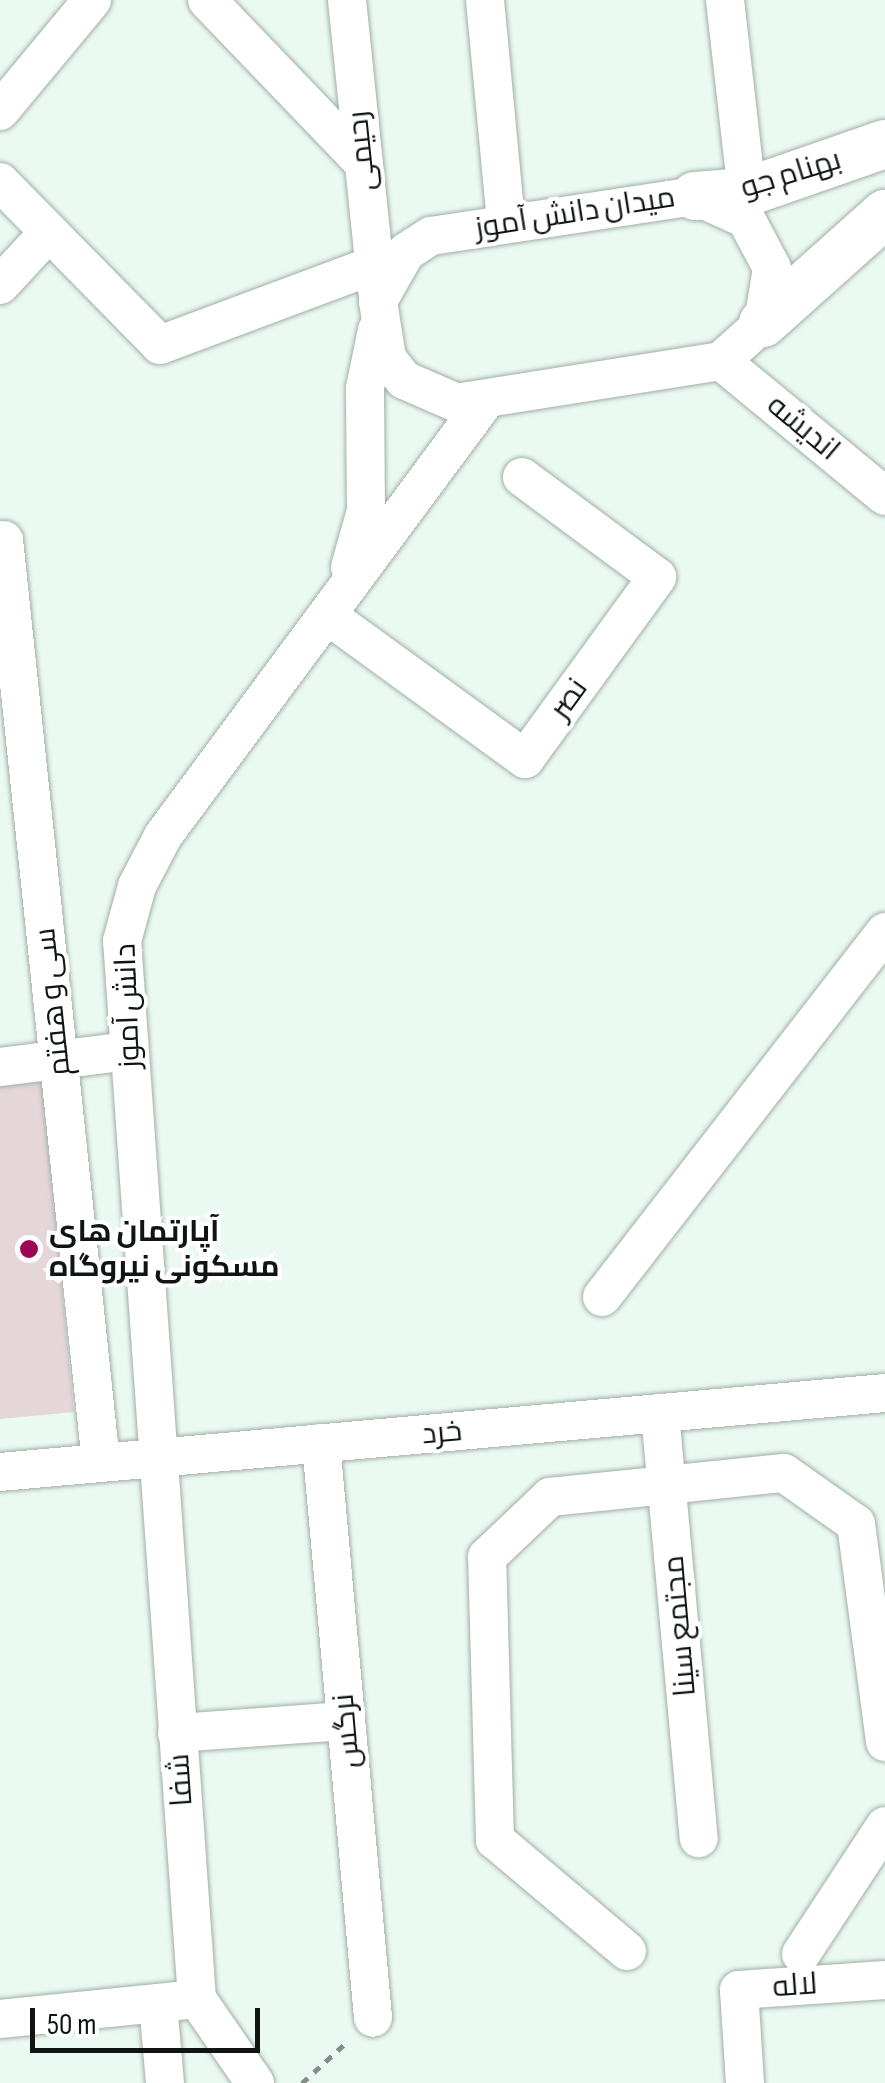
<!DOCTYPE html>
<meta charset="utf-8">
<style>
body{margin:0}
#map{position:relative;width:885px;height:2083px;overflow:hidden;background:#eaf9f1;font-family:"Sofia Sans Condensed",Cairo,sans-serif}
div>[style]{position:absolute}
[style*='--x']{left:calc(var(--x)*1px);top:calc(var(--y)*1px);width:calc(var(--w)*1px);rotate:calc(var(--a)*1deg)}
.building>*{inset:0;background:#e5d6da}
.path>*{height:5px;margin-top:-2.5px;transform-origin:0;background:repeating-linear-gradient(90deg,#848e89 0 8px,transparent 0 16px)}
.roads{filter:drop-shadow(0 0 2px #a1aea7) drop-shadow(0 0 2px #a1aea7)}
.minor>*{height:38px;margin:-19px;padding:0 19px;transform-origin:19px;border-radius:19px;background:#fff}
.major>*{height:48px;margin:-24px;padding:0 24px;transform-origin:24px;border-radius:24px;background:#fff}
.dots>*{width:28px;height:28px;translate:-50% -50%;box-sizing:border-box;border:5px solid #fff;border-radius:50%}
span{translate:-50% -50%;white-space:nowrap;text-align:center;line-height:1.15;-webkit-text-stroke:8px #fff;paint-order:stroke}
.street-label{font-size:30px;color:#101513}
.poi-label{font-size:30px;color:#101513;font-weight:700}
.left{translate:0 -50%;text-align:left}
.scale{position:absolute;left:30px;top:2008px;width:230px;height:45px;box-sizing:border-box;border:5px solid #101513;border-top:0;padding-left:12px;font-size:30px;line-height:35px;white-space:nowrap;color:#101513;-webkit-text-stroke:8px #fff;paint-order:stroke}
</style>
<div id="map">
<div class="building">
<div style="clip-path:polygon(42px 1082px,74px 1412px,0 1419px,0 1086px)"></div>
</div>
<div class="path">
<div style="--x:302;--y:2083;--w:62;--a:-42.4"></div>
</div>
<div class="roads">
<div class="minor">
<div style="--x:207;--y:0;--w:227;--a:46.2"></div>
<div style="--x:347;--y:0;--w:291;--a:84.1"></div>
<div style="--x:485;--y:0;--w:224;--a:84.6"></div>
<div style="--x:725;--y:0;--w:193;--a:83.5"></div>
<div style="--x:0;--y:111;--w:144;--a:-50.3"></div>
<div style="--x:0;--y:182;--w:228;--a:45.5"></div>
<div style="--x:160;--y:345;--w:228;--a:-20.5"></div>
<div style="--x:695;--y:196;--w:56;--a:24.3"></div>
<div style="--x:746;--y:219;--w:55;--a:62"></div>
<div style="--x:772;--y:268;--w:56;--a:99.3"></div>
<div style="--x:763;--y:323;--w:57;--a:137.9"></div>
<div style="--x:721;--y:361;--w:267;--a:171"></div>
<div style="--x:457;--y:403;--w:58;--a:-156.5"></div>
<div style="--x:404;--y:380;--w:28;--a:-128"></div>
<div style="--x:387;--y:358;--w:58;--a:-99"></div>
<div style="--x:378;--y:301;--w:56;--a:-60.3"></div>
<div style="--x:406;--y:252;--w:30;--a:-33"></div>
<div style="--x:431;--y:236;--w:267;--a:-8.6"></div>
<div style="--x:0;--y:285;--w:72;--a:-47.2"></div>
<div style="--x:721;--y:361;--w:212;--a:39.5"></div>
<div style="--x:4;--y:540;--w:928;--a:84"></div>
<div style="--x:350;--y:567;--w:58;--a:-74.1"></div>
<div style="--x:366;--y:511;--w:123;--a:-90.5"></div>
<div style="--x:365;--y:388;--w:59;--a:-78.3"></div>
<div style="--x:327;--y:615;--w:245;--a:36"></div>
<div style="--x:525;--y:759;--w:225;--a:-54"></div>
<div style="--x:657;--y:577;--w:168;--a:-143.5"></div>
<div style="--x:0;--y:1067;--w:130;--a:-7.1"></div>
<div style="--x:602;--y:1297;--w:462;--a:-52.2"></div>
<div style="--x:660;--y:1413;--w:427;--a:84.8"></div>
<div style="--x:321;--y:1443;--w:577;--a:84.83"></div>
<div style="--x:0;--y:1472;--w:889;--a:-5.1"></div>
<div style="--x:177;--y:1733;--w:169;--a:-4.1"></div>
<div style="--x:627;--y:1951;--w:172;--a:-139.9"></div>
<div style="--x:495;--y:1840;--w:283;--a:-91.6"></div>
<div style="--x:487;--y:1557;--w:87;--a:-43.6"></div>
<div style="--x:550;--y:1497;--w:235;--a:-5.9"></div>
<div style="--x:784;--y:1473;--w:88;--a:35.3"></div>
<div style="--x:856;--y:1524;--w:220;--a:82.4"></div>
<div style="--x:801;--y:1954;--w:153;--a:-56.7"></div>
<div style="--x:158;--y:2003;--w:80;--a:85"></div>
<div style="--x:0;--y:2019;--w:198;--a:-5.8"></div>
<div style="--x:255;--y:2083;--w:102;--a:-124.6"></div>
<div style="--x:197;--y:1999;--w:1061;--a:-94.05"></div>
<div style="--x:122;--y:941;--w:57;--a:-74.7"></div>
<div style="--x:137;--y:886;--w:56;--a:-62.5"></div>
<div style="--x:163;--y:836;--w:543;--a:-53.47"></div>
<div style="--x:745;--y:2083;--w:93;--a:-93.7"></div>
<div style="--x:739;--y:1990;--w:146;--a:-3.9"></div>
</div>
<div class="major">
<div style="--x:695;--y:196;--w:52;--a:-4.4"></div>
<div style="--x:747;--y:192;--w:146;--a:-19.2"></div>
<div style="--x:763;--y:323;--w:164;--a:-41.8"></div>
</div>
</div>
<div class="dots">
<div style="left:29px;top:1249px;background:#9c0753"></div>
</div>
<div class="street-label">
<span style="left:362px;top:151px;rotate:-96deg">رحیمی</span>
<span style="left:791px;top:174px;rotate:-17deg">بهنام جو</span>
<span style="left:575px;top:213px;rotate:-9deg">میدان دانش آموز</span>
<span style="left:803px;top:428px;rotate:40deg">اندیشه</span>
<span style="left:569px;top:699px;rotate:-54deg">نصر</span>
<span style="left:53px;top:1002px;rotate:-96deg">سی و هفتم</span>
<span style="left:128px;top:1006px;rotate:-92deg">دانش آموز</span>
<span style="left:442px;top:1433px;rotate:-5deg">خرد</span>
<span style="left:680px;top:1626px;rotate:-95deg">مجتمع سینا</span>
<span style="left:347px;top:1731px;rotate:-95deg">نرگس</span>
<span style="left:181px;top:1780px;rotate:-94deg">شفا</span>
<span style="left:795px;top:1986px;rotate:-4deg">لاله</span>
</div>
<div class="poi-label">
<span class="left" style="left:49px;top:1249px">آپارتمان های<br>مسکونی نیروگاه</span>
</div>
<div class="scale">50 m</div>
</div>
